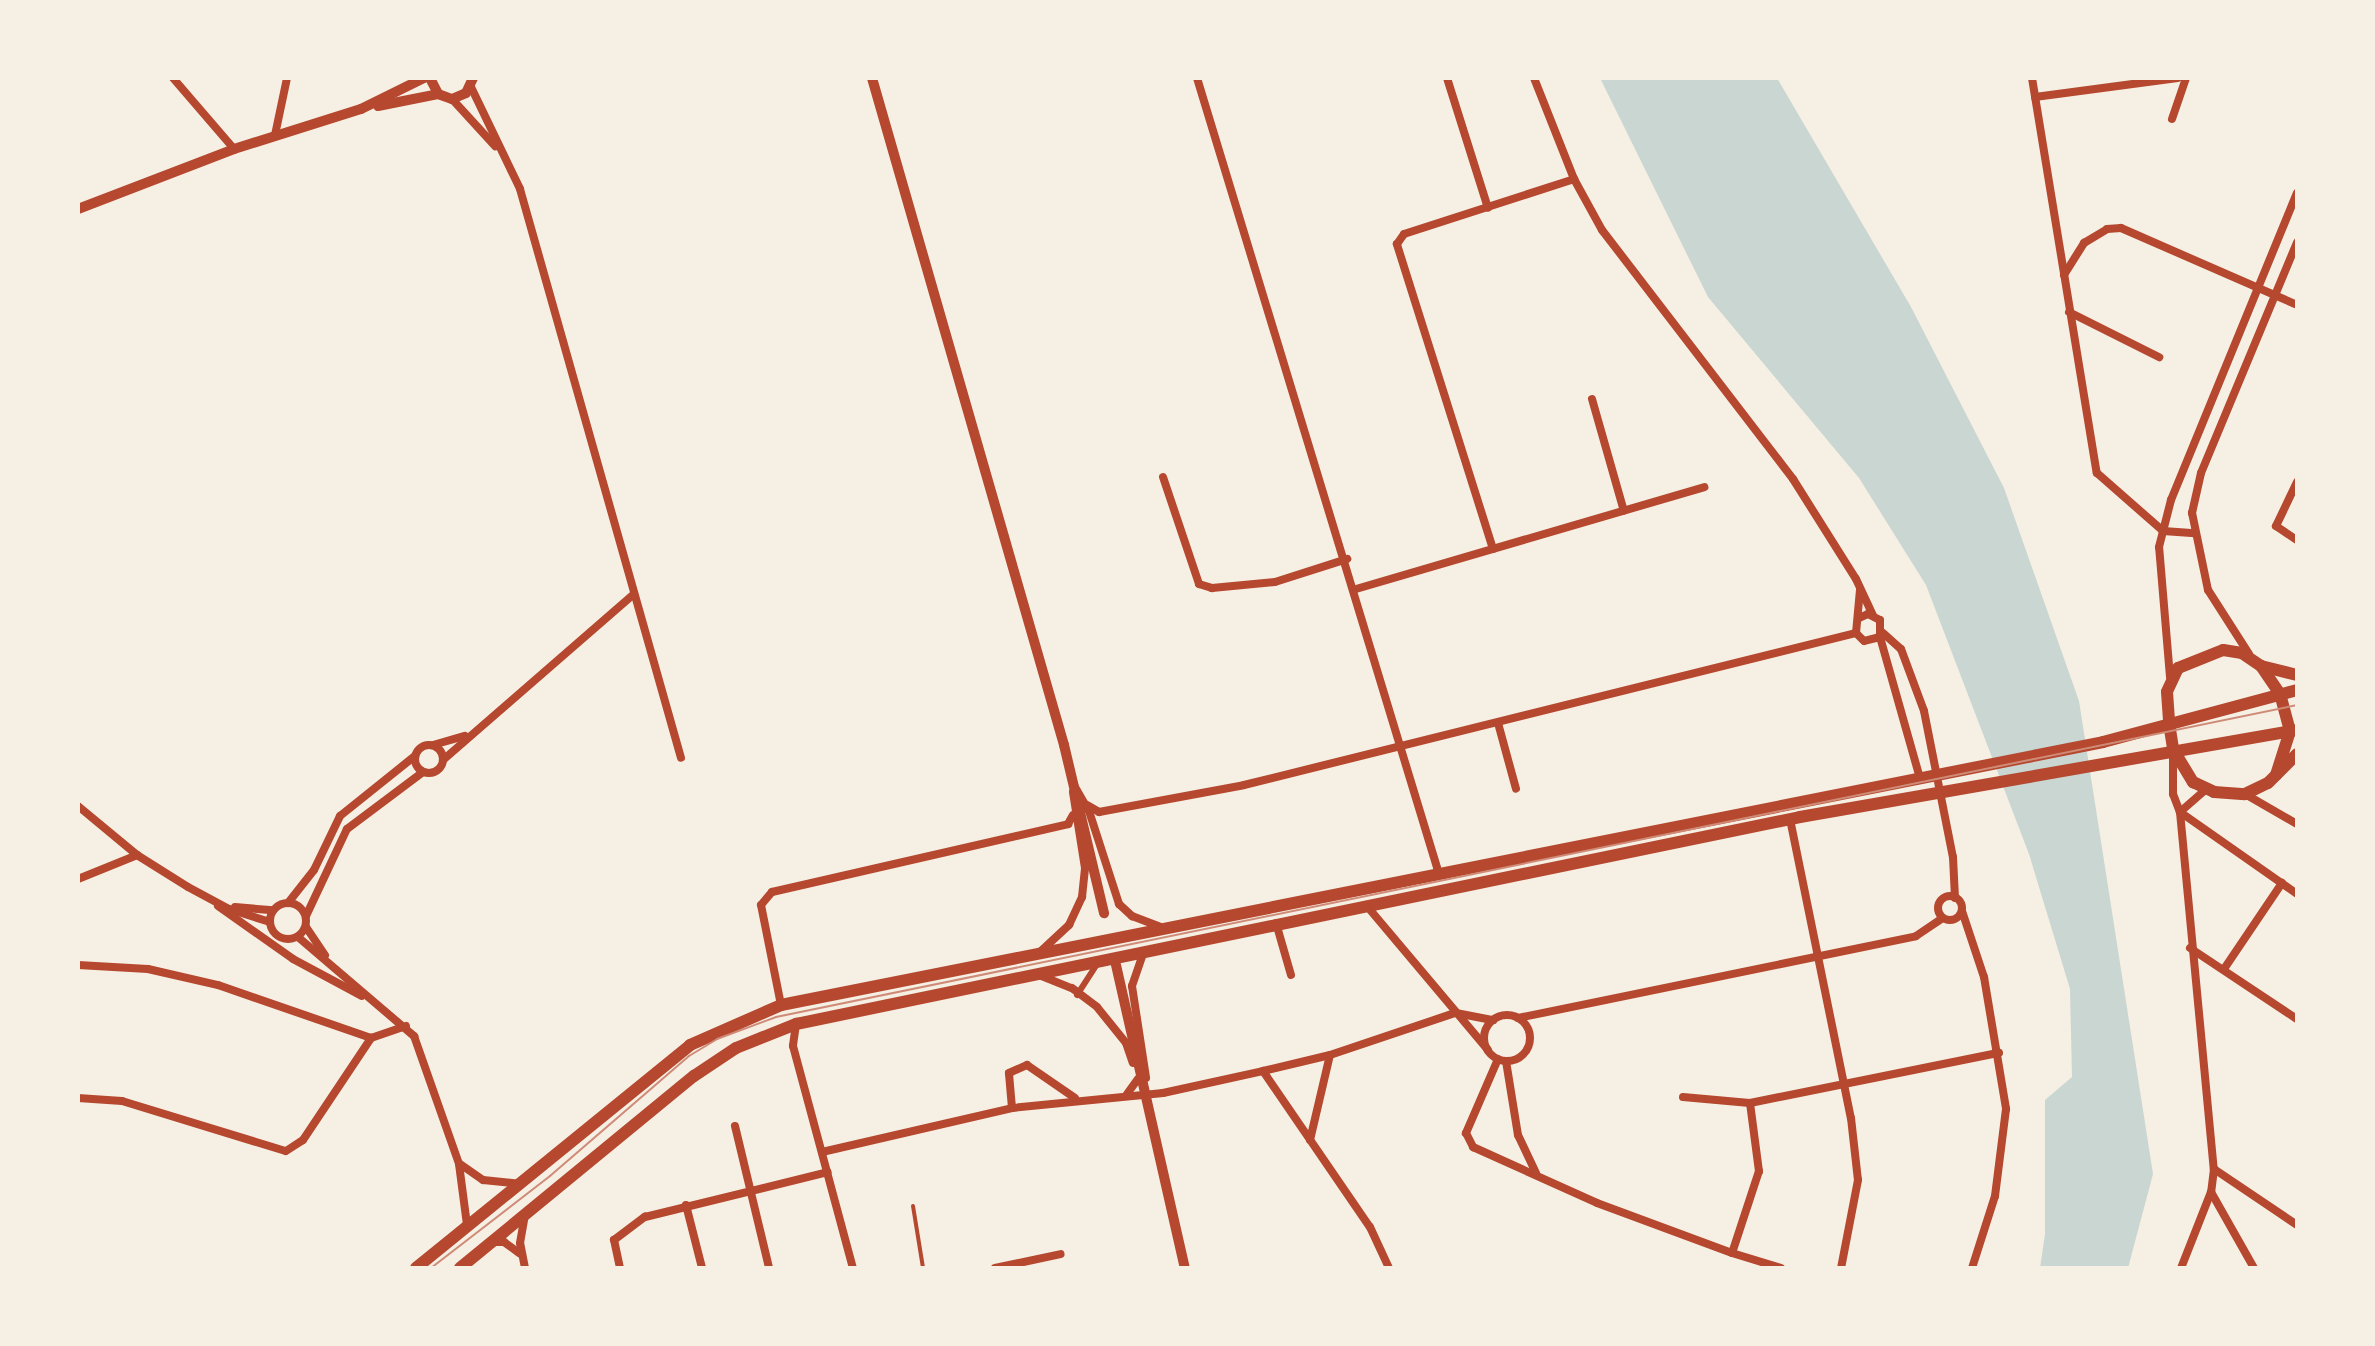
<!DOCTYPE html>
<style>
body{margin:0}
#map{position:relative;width:2375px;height:1346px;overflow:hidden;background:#f6efe4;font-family:Rubik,sans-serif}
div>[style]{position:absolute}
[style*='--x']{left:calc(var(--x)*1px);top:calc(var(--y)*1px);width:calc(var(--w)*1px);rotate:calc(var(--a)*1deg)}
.water>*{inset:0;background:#c9d6d2}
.service>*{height:4px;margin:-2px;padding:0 2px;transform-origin:2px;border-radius:2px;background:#b5482f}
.pedestrian>*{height:6px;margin:-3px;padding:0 3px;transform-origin:3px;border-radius:3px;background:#b5482f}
.minor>*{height:8px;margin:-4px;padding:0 4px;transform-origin:4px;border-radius:4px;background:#b5482f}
.minor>.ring{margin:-4px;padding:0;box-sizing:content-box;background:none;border:8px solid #b5482f;border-radius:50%}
.tertiary>*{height:10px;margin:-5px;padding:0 5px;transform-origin:5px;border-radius:5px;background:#b5482f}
.primary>*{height:12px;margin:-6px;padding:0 6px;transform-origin:6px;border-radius:6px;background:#b5482f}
.tram>*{height:2px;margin:-1px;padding:0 1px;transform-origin:1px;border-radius:1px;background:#cf8b77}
span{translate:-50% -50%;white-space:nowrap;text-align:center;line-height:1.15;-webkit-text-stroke:6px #f6efe4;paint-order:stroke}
.frame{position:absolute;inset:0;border:80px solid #f6efe4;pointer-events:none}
</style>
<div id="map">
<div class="water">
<div style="clip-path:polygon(1600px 78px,1777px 78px,1911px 307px,2004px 488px,2079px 701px,2153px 1174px,2128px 1268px,2040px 1268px,2045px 1234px,2045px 1100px,2072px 1077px,2070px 989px,2029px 854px,1926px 585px,1859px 478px,1708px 297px)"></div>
</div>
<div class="service">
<div style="--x:913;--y:1206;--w:63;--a:80.8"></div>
</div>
<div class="pedestrian">
<div style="--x:1077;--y:995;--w:37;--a:-57"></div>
</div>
<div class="minor">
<div style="--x:173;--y:78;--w:94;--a:49.3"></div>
<div style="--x:1197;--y:78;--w:832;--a:73.09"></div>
<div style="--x:1447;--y:78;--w:136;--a:72.5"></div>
<div style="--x:1534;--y:78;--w:109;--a:68.4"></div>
<div style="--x:1574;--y:179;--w:58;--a:61.2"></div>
<div style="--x:1602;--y:230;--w:314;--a:52.5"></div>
<div style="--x:1793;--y:479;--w:118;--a:57.8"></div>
<div style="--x:1856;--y:579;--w:40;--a:65"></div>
<div style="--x:2032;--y:78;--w:400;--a:80.7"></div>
<div style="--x:2097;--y:473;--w:88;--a:41.3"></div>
<div style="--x:2163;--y:531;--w:32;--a:4"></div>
<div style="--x:471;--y:87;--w:113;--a:64.3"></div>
<div style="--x:520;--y:189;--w:591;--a:74.2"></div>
<div style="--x:2035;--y:97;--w:144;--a:-7.6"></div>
<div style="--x:452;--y:99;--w:64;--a:47.5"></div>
<div style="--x:2172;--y:119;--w:43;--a:-71.1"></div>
<div style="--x:275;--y:135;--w:58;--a:-78.1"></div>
<div style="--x:2064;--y:275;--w:38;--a:-58"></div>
<div style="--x:2084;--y:243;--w:27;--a:-31"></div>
<div style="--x:2107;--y:229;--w:14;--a:-4"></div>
<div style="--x:2121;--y:228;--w:192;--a:23.6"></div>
<div style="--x:2069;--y:312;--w:101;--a:26.6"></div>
<div style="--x:1592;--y:399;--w:116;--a:74.1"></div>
<div style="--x:1163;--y:477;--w:113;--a:71.4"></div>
<div style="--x:1199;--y:584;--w:14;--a:17"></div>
<div style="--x:1212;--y:588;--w:63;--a:-5.4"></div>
<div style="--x:1275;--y:582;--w:76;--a:-17.7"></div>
<div style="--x:2297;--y:482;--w:49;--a:115.5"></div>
<div style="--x:2276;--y:526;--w:25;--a:34"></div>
<div style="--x:1493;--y:549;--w:320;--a:-107.5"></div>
<div style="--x:1397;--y:244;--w:12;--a:-55"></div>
<div style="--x:1404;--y:234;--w:179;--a:-17.9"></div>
<div style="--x:1356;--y:589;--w:363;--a:-16.3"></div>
<div style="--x:1859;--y:618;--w:10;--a:-24"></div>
<div style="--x:1868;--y:614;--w:13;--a:27"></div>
<div style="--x:1880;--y:620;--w:17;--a:90"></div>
<div style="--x:1880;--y:637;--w:16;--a:166"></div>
<div style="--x:1864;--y:641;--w:11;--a:-135"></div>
<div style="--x:1856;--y:633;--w:43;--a:-84.7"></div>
<div style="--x:1883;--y:633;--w:24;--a:42"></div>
<div style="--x:1901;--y:649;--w:66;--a:69.6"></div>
<div style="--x:1924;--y:711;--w:149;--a:78.8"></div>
<div style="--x:1953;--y:857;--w:41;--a:87.2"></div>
<div style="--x:1880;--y:637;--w:147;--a:74.2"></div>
<div style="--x:2249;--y:654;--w:76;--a:-122.6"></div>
<div style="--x:2208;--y:590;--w:79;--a:-101.7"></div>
<div style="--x:2192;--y:513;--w:41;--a:-77.3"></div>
<div style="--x:2201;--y:473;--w:250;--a:-67.4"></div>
<div style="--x:2170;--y:677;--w:130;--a:-94.8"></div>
<div style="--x:2159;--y:547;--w:49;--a:-75.7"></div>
<div style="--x:2171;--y:500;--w:332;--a:-67.7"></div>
<div style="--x:1498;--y:723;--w:68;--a:74.7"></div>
<div class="ring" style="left:415px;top:745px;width:20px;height:20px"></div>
<div style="--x:433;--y:745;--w:33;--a:-16"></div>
<div style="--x:2173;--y:750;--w:44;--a:90"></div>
<div style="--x:2173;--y:794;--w:19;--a:69"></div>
<div style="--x:2180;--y:812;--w:359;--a:84.6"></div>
<div style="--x:2214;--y:1169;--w:23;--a:97"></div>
<div style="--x:2211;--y:1192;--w:82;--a:111.5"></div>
<div style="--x:443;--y:760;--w:253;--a:-41"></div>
<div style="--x:1075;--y:787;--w:28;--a:60"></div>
<div style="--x:1089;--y:811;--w:98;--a:72.1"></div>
<div style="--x:1119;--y:904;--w:18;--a:43"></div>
<div style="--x:1132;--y:916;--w:33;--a:21"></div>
<div style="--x:2245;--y:794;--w:60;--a:30"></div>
<div style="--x:1087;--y:805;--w:14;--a:30"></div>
<div style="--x:1099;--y:812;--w:147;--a:-10.5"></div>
<div style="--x:1244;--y:785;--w:631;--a:-13.95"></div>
<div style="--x:78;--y:806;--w:77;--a:39.7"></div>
<div style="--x:137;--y:855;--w:60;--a:32.1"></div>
<div style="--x:188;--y:887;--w:47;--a:28.2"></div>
<div style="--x:229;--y:909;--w:43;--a:17.6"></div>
<div style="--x:2180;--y:812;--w:143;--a:35"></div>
<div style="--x:2180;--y:812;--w:33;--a:-41"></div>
<div style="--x:1790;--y:819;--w:305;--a:78.5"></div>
<div style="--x:1851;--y:1118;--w:62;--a:83.6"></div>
<div style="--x:1858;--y:1180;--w:90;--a:100.9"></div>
<div style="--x:78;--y:879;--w:64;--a:-22.1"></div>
<div class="ring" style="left:1938px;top:896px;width:16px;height:16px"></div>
<div class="ring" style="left:270px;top:903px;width:28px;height:28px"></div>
<div style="--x:288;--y:903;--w:42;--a:-51.8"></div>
<div style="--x:314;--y:870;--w:60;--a:-64.3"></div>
<div style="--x:340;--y:816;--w:96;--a:-38.7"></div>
<div style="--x:1366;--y:905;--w:189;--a:49.9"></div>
<div style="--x:218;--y:906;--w:92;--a:35.2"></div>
<div style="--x:293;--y:959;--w:78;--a:28.2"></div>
<div style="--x:235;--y:907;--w:38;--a:5"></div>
<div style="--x:1962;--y:911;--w:70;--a:71.6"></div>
<div style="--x:1984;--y:977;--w:134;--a:80.5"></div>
<div style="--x:2006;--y:1109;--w:88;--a:97.2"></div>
<div style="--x:1995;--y:1196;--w:76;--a:107.7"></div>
<div style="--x:306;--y:916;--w:96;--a:-64.8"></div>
<div style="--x:347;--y:829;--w:95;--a:-36.9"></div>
<div style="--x:1276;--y:923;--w:54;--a:73.9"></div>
<div style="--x:306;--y:927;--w:34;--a:56"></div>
<div style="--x:298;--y:937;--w:153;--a:40.5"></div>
<div style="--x:414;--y:1036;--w:136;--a:70.6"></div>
<div style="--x:459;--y:1164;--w:62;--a:82.5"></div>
<div style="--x:2190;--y:948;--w:128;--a:33.6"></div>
<div style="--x:1144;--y:951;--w:37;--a:109"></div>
<div style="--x:1132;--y:986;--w:93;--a:81.3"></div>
<div style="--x:1040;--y:952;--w:40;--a:-43"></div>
<div style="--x:1069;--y:925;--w:31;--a:-65"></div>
<div style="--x:1082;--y:897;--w:29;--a:-84"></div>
<div style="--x:1085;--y:868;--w:77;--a:-99"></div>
<div style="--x:78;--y:965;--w:70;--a:3.3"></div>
<div style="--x:148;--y:969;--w:72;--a:12.9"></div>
<div style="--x:218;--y:985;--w:162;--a:19.1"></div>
<div style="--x:371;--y:1038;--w:37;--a:-19"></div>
<div style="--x:2224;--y:969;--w:104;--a:-56"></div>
<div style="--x:1039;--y:975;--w:35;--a:22"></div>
<div style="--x:1072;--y:988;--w:31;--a:37"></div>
<div style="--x:1097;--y:1007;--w:46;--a:51.1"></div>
<div style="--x:1126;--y:1043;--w:21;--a:71"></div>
<div style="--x:781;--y:1005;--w:102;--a:-101.3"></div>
<div style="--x:761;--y:905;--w:17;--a:-50"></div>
<div style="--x:772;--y:892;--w:304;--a:-12.9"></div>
<div style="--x:1068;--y:824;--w:10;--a:-61"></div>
<div style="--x:1456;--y:1013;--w:38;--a:11"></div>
<div class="ring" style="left:1484px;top:1015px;width:38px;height:38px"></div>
<div style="--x:1518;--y:1018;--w:406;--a:-11.6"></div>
<div style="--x:1916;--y:936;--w:32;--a:-34"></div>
<div style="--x:796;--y:1024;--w:22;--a:98"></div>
<div style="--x:793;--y:1046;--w:230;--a:74.9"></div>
<div style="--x:1498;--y:1059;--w:81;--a:113.4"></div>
<div style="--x:1466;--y:1133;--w:16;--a:63"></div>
<div style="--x:1473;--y:1147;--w:136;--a:24.3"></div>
<div style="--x:1597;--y:1203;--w:144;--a:20.3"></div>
<div style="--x:1506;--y:1061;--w:75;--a:80.8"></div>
<div style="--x:1518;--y:1135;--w:42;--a:64.7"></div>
<div style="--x:1263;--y:1071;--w:189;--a:55.6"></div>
<div style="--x:1370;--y:1227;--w:45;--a:65.1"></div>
<div style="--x:1127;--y:1094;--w:19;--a:-54"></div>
<div style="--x:1683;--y:1097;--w:67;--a:5.1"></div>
<div style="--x:1750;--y:1103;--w:254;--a:-11.4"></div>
<div style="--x:78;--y:1098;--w:44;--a:3.9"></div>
<div style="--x:122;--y:1101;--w:171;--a:17"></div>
<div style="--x:286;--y:1151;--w:20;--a:-33"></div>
<div style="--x:303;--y:1140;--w:123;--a:-56.3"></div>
<div style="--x:1750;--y:1103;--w:69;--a:82.5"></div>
<div style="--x:1759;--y:1171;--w:86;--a:108.2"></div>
<div style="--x:1732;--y:1253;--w:51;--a:17"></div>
<div style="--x:1012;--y:1108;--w:35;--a:-95"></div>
<div style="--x:1009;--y:1073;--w:20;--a:-24"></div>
<div style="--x:1027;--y:1065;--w:58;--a:34.5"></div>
<div style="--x:735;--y:1126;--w:146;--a:76.5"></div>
<div style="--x:1310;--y:1140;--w:87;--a:-76.8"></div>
<div style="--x:822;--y:1152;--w:195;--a:-13"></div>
<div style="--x:1012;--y:1108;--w:152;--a:-5.7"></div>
<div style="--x:1163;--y:1093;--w:102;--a:-12.4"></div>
<div style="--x:1263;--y:1071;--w:69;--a:-13.4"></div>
<div style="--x:1330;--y:1055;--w:132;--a:-18.6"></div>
<div style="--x:460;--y:1164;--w:28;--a:35"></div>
<div style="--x:483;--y:1180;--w:38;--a:6"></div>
<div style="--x:2214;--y:1169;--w:100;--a:34"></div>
<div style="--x:2211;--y:1192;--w:87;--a:60.5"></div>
<div style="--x:686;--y:1205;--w:65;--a:75.7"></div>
<div style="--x:492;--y:1242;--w:12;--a:0"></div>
<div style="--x:504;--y:1242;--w:19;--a:36"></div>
<div style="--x:525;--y:1268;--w:25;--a:-101"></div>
<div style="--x:520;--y:1243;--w:28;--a:-80"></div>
<div style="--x:620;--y:1268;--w:29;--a:-102"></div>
<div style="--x:614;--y:1240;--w:39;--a:-37"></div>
<div style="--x:645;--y:1217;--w:188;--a:-13.8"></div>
<div style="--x:995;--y:1268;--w:67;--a:-12"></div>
</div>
<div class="tertiary">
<div style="--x:430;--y:78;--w:18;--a:63"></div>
<div style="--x:438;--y:94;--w:15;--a:20"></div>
<div style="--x:452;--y:99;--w:15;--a:-23"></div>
<div style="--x:466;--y:93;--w:17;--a:-65"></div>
<div style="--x:872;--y:78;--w:694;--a:73.94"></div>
<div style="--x:1064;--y:745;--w:173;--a:76.6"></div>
<div style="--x:378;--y:106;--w:61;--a:-11.3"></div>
<div style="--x:78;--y:209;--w:167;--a:-21"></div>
<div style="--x:234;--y:149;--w:133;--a:-17.5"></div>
<div style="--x:361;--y:109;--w:70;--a:-26.2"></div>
<div style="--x:1116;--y:965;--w:311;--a:77.2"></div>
</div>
<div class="primary">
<div style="--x:2261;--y:666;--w:37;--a:14"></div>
<div style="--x:2276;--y:775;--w:46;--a:-72.3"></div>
<div style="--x:2290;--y:731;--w:38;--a:-105"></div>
<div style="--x:2280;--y:694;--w:34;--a:-124"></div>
<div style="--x:2261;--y:666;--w:23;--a:-146"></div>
<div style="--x:2242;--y:653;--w:19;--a:-171"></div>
<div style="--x:2223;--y:650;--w:48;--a:158.2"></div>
<div style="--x:2178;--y:668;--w:26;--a:115"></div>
<div style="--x:2167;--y:692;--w:31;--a:86"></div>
<div style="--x:2169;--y:723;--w:26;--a:81"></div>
<div style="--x:2173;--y:749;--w:39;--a:59"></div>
<div style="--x:2193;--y:782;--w:23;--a:25"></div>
<div style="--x:2214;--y:792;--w:31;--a:4"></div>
<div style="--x:2245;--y:794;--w:25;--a:-26"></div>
<div style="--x:2268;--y:783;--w:41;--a:-45"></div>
<div style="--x:416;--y:1268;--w:353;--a:-39.1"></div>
<div style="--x:690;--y:1045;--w:99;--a:-23.7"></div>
<div style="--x:781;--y:1005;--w:1348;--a:-11.25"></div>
<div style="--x:2103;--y:742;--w:201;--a:-15"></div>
<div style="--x:460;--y:1268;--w:303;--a:-39.4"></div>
<div style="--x:694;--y:1076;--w:50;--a:-33.7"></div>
<div style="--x:736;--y:1048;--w:65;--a:-21.8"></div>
<div style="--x:796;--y:1024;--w:1025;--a:-11.65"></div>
<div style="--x:1800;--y:817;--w:505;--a:-9.93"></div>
</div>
<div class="tram">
<div style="--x:431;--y:1268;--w:150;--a:-37.7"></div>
<div style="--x:550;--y:1176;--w:184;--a:-40.8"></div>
<div style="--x:689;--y:1056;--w:33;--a:-31"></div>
<div style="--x:717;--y:1039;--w:63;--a:-20.4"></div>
<div style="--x:776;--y:1017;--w:1553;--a:-11.59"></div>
</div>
<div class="frame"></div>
</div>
